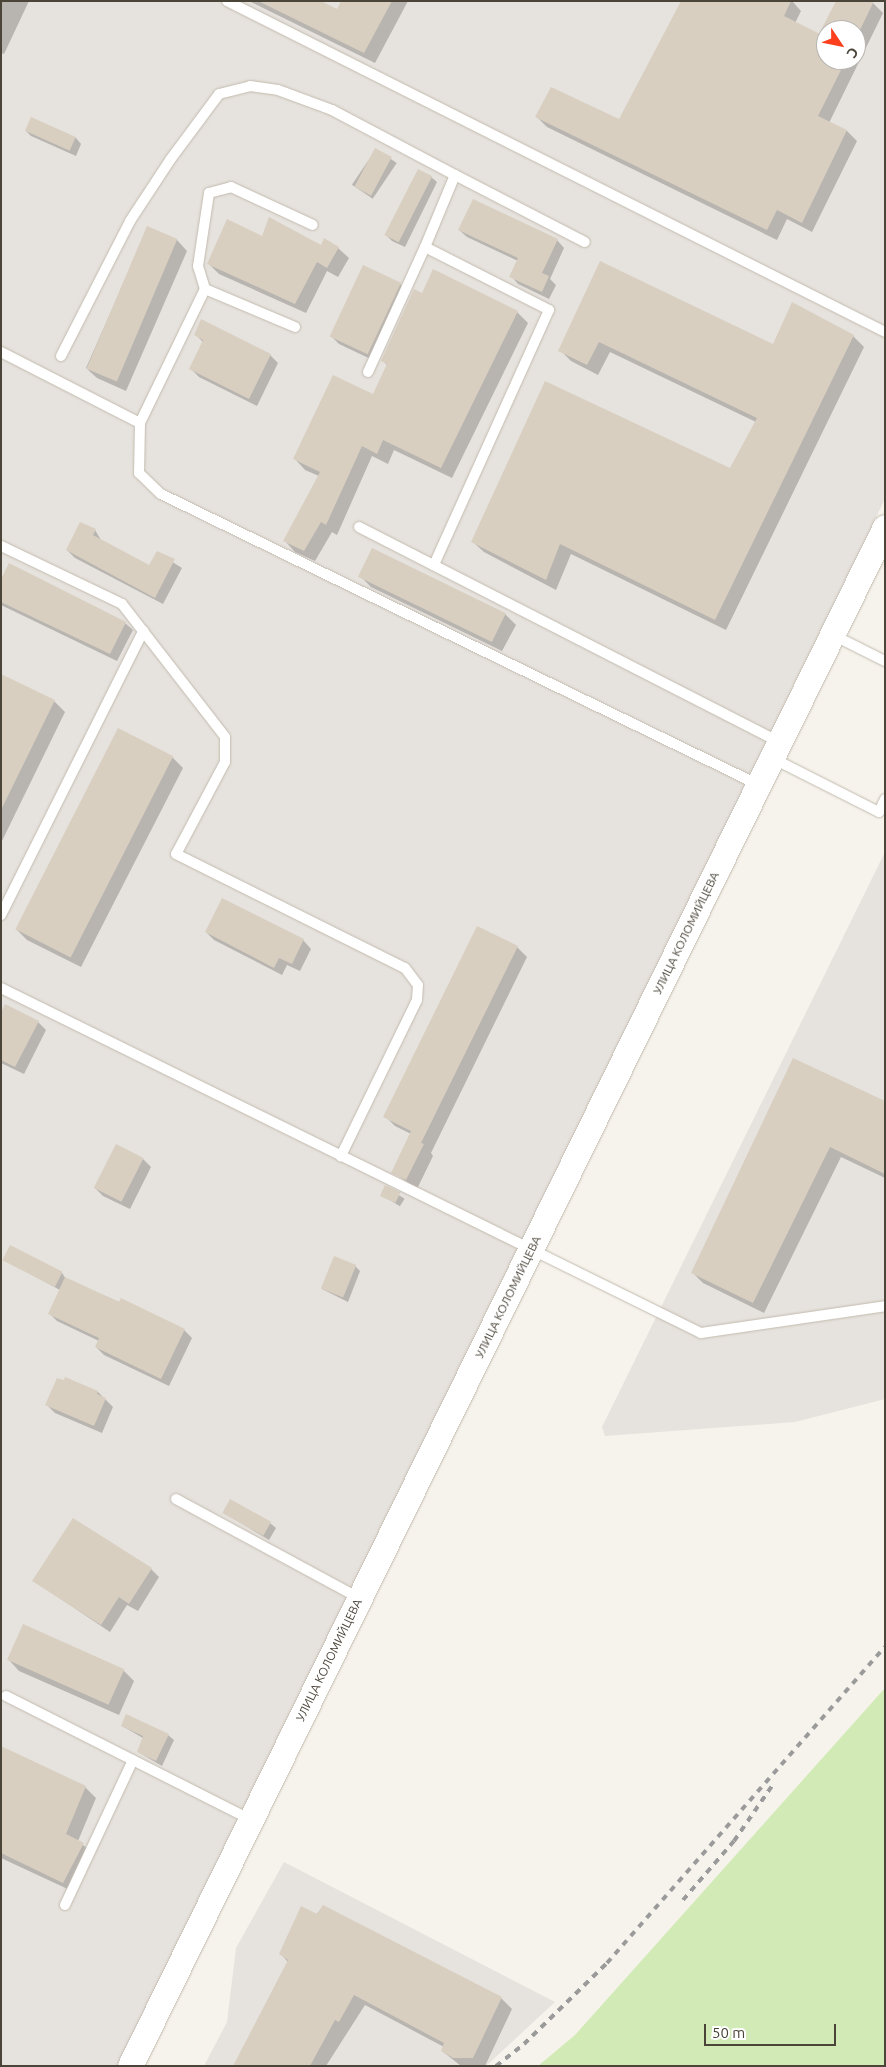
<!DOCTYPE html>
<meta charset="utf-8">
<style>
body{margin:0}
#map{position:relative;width:886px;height:2067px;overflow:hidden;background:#f6f3ec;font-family:Ubuntu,sans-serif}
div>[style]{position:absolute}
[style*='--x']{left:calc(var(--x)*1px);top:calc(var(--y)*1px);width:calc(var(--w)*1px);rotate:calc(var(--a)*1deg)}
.industrial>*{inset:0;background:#e6e2dd}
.green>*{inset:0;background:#d2eab5}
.shadow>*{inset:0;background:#0003;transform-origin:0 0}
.building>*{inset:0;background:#d8cfc1;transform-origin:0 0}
.roads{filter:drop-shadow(0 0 1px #c2bbae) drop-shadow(0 0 1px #c2bbae)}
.service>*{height:10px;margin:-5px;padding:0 5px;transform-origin:5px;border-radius:5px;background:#fff}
.tertiary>*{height:25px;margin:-12.5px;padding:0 12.5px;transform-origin:12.5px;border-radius:12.5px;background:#fff}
.rail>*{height:4px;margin-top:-2px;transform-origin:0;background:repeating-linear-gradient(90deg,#9a9a9a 0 6px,transparent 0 12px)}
span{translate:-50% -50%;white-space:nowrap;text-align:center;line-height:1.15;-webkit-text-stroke:5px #fff;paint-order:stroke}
.street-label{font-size:12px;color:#4b4439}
.frame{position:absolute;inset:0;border:2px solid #4b4439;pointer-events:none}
.north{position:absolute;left:816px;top:20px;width:50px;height:50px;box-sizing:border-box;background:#fff;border:1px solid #b7b4b0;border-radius:50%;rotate:124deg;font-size:14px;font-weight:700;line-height:20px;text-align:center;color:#4b4439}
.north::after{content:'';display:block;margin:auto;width:18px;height:22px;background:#fc3f1d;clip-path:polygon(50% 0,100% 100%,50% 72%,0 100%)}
.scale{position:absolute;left:704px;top:2024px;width:132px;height:22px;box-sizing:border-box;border:2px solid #4b4439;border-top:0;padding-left:6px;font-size:15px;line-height:18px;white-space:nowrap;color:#4b4439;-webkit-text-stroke:4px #fff;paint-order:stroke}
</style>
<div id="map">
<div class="industrial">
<div style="clip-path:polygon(evenodd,1px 1px,885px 1px,885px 499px,119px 2066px,1px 2066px,1px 1px,826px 30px,856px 30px,856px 60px,826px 60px,826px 30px)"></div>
<div style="clip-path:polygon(884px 854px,885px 1399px,795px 1422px,605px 1436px,602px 1427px)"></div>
<div style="clip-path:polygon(284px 1862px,555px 2002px,486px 2066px,204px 2066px,227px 2022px,236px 1948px)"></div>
</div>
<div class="green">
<div style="clip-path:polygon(885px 1688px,885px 2066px,538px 2066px,575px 2035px)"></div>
</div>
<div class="shadow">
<div style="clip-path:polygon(1px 1px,29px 1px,4px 54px,1px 53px)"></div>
<div style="clip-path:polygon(249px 1px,318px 1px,337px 11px,342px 1px,408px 1px,375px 63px)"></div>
<div style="clip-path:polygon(evenodd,682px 1px,792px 1px,801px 11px,795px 23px,820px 35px,837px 1px,873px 3px,883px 13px,829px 123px,847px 131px,857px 141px,812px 232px,787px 219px,777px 240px,547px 127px,537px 117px,620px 121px,682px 1px,826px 30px,856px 30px,856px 60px,826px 60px,826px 30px)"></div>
<div style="clip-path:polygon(32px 119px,76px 138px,81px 144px,76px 156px,31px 136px,26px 131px)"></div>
<div style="left:376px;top:149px;width:25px;height:43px;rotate:34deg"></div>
<div style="clip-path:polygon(431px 177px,437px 182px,405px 247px,392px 241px,387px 236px)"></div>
<div style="clip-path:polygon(148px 228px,177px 240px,187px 251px,126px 391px,97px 378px,86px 368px)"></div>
<div style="clip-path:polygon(459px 230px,557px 240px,564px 248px,550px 279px,556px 285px,549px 299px,518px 284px,511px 276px,518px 261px,467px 237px)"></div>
<div style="clip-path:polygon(262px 238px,338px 248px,349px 258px,338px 277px,327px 271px,306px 313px,219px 274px,209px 264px)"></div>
<div style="clip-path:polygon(600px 263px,774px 346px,853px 336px,864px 347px,726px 630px,571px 554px,556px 590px,484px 552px,473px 542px,730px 469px,756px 422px,610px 352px,598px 375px,571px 361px,560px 350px)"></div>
<div style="clip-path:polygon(400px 284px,408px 292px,377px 362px,339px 344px,331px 336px)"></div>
<div style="clip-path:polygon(422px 294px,517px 312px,528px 323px,452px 478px,394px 450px,388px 464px,372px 456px,337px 535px,332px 532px,315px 561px,295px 552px,285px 541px,319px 476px,305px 470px,295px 459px,373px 395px,388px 366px,382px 360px)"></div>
<div style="clip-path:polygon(196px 335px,270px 355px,278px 363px,257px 406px,199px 377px,191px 369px,204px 343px)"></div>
<div style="clip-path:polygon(95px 530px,101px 540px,150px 566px,158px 553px,182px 568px,163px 604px,75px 558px,67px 550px)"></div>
<div style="clip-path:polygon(360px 576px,505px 614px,516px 625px,502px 651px,371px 587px)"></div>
<div style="clip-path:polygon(1px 581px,125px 623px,133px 630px,117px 661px,1px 605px)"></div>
<div style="clip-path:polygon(1px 675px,54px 701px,65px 712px,1px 843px)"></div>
<div style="clip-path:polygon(172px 757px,183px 768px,81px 967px,27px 940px,16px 929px)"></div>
<div style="clip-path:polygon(206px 932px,303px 940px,311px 949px,300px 971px,287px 965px,282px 975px,214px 940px)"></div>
<div style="clip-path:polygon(517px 947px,527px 957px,431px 1153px,433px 1156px,417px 1189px,393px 1172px,411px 1134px,395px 1126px,385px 1116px)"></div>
<div style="clip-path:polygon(1px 1014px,38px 1022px,46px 1030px,24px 1074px,1px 1063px)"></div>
<div style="clip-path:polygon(794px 1060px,885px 1103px,885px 1178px,841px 1157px,764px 1313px,703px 1283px,692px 1272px)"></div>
<div style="clip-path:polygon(143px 1159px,151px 1167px,130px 1209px,103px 1196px,95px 1188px)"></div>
<div style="left:386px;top:1187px;width:22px;height:9px;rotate:32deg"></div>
<div style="clip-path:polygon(4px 1260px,62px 1273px,66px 1279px,184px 1330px,192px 1338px,169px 1386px,104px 1355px,96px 1347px,99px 1341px,57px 1321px,49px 1313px,60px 1290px)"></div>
<div style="clip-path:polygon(355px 1266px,360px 1271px,348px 1302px,322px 1289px)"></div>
<div style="clip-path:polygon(65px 1379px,98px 1392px,113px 1407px,102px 1433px,55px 1413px,47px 1405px)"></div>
<div style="clip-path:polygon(224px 1513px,270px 1523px,276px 1528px,269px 1540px)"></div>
<div style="clip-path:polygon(151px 1569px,159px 1577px,138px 1611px,127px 1605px,110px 1632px,34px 1581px)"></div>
<div style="clip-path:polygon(9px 1660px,123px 1670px,134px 1681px,119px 1715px,19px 1671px)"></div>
<div style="clip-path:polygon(122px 1726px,168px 1735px,174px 1740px,162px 1766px,138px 1752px,143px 1738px)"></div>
<div style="clip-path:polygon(1px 1747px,85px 1787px,96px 1798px,78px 1841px,94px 1854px,74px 1892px,1px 1858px)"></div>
<div style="clip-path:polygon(323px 1907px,502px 1999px,512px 2009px,485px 2066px,461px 2066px,442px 2051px,444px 2047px,365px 2005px,326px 2066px,234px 2066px,288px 1962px,280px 1953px)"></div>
</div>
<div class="building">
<div style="clip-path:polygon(258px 1px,321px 1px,337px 9px,341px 1px,392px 1px,364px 53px)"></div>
<div style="clip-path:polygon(681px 1px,791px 1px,784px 16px,826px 37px,826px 60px,846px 60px,818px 116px,847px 130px,802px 223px,777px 210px,767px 230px,535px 117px,551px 87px,619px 119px)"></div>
<div style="clip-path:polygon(836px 1px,874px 1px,860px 30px,821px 30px)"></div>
<div style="left:31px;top:117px;width:49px;height:15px;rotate:24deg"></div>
<div style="left:375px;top:148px;width:19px;height:44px;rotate:28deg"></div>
<div style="left:418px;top:169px;width:16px;height:74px;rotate:27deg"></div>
<div style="clip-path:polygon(473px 199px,558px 239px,542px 273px,549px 276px,542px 292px,509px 277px,518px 258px,458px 230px)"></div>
<div style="clip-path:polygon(269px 217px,321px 245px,324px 238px,339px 247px,327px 268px,317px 262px,295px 304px,207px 264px,227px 219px,262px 236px)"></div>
<div style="left:147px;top:226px;width:33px;height:155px;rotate:23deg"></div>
<div style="clip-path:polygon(600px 261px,773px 344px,792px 302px,854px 335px,715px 620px,560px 544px,546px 580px,471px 542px,545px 381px,730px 468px,757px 418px,599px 342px,587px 365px,558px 351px)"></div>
<div style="left:363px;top:265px;width:42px;height:79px;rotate:25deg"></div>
<div style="clip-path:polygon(433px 269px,518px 311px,441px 468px,383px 440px,377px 454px,362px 446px,326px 525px,321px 522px,304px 551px,283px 541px,320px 472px,293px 459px,333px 375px,373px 394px,387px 364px,381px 361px,414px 289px,422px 293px)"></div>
<div style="clip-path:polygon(201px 319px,271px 354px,249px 399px,189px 369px,203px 340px,194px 335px)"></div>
<div style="clip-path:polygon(80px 522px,96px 529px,93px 535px,149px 565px,157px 551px,175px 559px,155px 598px,66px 550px)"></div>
<div style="left:372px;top:548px;width:149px;height:32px;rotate:26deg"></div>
<div style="clip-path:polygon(9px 563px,126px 622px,110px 654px,1px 602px,1px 579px)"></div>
<div style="clip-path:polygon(1px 674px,55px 700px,1px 810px)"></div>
<div style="left:118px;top:728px;width:62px;height:226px;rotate:27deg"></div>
<div style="clip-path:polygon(222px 898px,304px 939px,292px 964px,279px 958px,274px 968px,205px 932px)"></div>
<div style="clip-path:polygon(477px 926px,518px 946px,421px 1143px,424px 1144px,406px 1180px,391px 1173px,411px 1131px,383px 1117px)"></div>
<div style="clip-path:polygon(5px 1004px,39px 1021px,15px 1067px,1px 1060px,1px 1012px)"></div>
<div style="clip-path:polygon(793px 1058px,885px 1101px,885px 1174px,830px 1147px,753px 1303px,691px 1273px)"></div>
<div style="left:116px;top:1144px;width:31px;height:49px;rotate:27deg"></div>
<div style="left:385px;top:1185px;width:17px;height:12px;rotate:25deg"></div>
<div style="left:10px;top:1245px;width:59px;height:17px;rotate:27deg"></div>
<div style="left:334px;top:1256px;width:24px;height:35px;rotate:22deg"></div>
<div style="clip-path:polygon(65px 1277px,119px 1302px,121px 1298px,185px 1329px,161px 1379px,95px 1347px,99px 1338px,48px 1314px)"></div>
<div style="clip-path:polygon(65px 1377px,98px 1391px,97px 1394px,106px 1398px,94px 1426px,45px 1405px,57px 1378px,64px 1380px)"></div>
<div style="left:230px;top:1499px;width:47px;height:16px;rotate:29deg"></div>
<div style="clip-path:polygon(73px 1518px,152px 1568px,129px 1604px,119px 1597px,101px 1625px,32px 1581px)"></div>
<div style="left:23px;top:1624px;width:111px;height:39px;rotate:24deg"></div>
<div style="clip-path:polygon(126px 1714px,169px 1734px,156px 1761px,137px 1752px,143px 1736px,121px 1726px)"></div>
<div style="clip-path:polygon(1px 1746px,86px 1786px,66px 1834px,84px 1843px,63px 1883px,1px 1853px)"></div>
<div style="clip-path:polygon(323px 1905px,502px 1997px,473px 2058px,453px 2058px,441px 2051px,444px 2043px,354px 1995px,339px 2022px,335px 2020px,310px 2066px,233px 2066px,288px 1960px,279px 1954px,301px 1906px,317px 1914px)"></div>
</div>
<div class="roads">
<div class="service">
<div style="--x:227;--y:1;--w:737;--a:26.7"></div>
<div style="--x:455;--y:175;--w:146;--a:27.3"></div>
<div style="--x:205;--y:289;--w:24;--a:-107"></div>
<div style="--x:198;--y:266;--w:74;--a:-81.4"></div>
<div style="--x:209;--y:193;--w:23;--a:-15"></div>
<div style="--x:231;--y:187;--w:90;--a:24.9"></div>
<div style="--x:295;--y:327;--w:98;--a:-157.1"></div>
<div style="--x:205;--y:289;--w:149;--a:115.9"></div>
<div style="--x:140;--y:423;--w:50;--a:91.1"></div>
<div style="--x:139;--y:473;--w:30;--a:44"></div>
<div style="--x:161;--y:494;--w:665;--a:25.95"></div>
<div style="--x:1;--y:352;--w:156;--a:27.1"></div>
<div style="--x:61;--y:356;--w:152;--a:-62.9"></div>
<div style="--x:130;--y:221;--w:73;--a:-56.7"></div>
<div style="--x:170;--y:160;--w:82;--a:-53.4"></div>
<div style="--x:219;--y:94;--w:32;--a:-14"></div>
<div style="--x:250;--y:86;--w:28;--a:8"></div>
<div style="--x:278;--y:90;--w:58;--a:20.3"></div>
<div style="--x:332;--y:110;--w:139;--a:27.9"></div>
<div style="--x:455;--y:175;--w:78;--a:112.6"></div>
<div style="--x:368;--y:372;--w:137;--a:-65.5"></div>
<div style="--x:425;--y:247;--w:139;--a:26.9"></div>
<div style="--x:549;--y:310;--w:280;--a:114.3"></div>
<div style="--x:359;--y:527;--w:472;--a:27.1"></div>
<div style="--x:1;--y:546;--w:134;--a:25.6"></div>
<div style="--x:122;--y:604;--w:168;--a:52.2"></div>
<div style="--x:225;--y:737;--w:25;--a:90"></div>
<div style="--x:225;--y:762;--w:104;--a:118"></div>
<div style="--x:176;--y:854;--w:256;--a:26.5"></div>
<div style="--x:405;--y:968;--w:21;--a:53"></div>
<div style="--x:418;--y:985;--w:15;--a:94"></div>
<div style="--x:417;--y:1000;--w:174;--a:116"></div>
<div style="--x:833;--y:635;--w:58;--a:26.6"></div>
<div style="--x:772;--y:758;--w:120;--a:26.8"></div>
<div style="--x:879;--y:812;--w:14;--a:-65"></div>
<div style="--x:1;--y:915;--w:318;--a:-63.4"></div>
<div style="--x:1;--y:988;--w:780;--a:26.24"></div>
<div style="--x:701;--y:1333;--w:186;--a:-8.3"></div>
<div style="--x:176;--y:1499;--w:208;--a:28.4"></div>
<div style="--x:6;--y:1696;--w:273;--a:26.8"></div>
<div style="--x:65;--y:1905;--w:160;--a:-64.9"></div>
</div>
<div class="tertiary">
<div style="--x:130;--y:2066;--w:1714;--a:-63.87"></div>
</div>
</div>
<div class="rail">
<div style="--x:683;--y:1900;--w:78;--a:-49.2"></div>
<div style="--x:734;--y:1841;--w:70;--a:-55.4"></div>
<div style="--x:496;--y:2066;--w:36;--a:-38"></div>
<div style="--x:524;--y:2044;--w:116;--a:-44.3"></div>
<div style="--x:607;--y:1963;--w:421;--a:-48.7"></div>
</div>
<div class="street-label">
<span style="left:686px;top:933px;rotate:-64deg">УЛИЦА КОЛОМИЙЦЕВА</span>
<span style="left:508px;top:1297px;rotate:-64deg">УЛИЦА КОЛОМИЙЦЕВА</span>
<span style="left:329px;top:1660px;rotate:-64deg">УЛИЦА КОЛОМИЙЦЕВА</span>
</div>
<div class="frame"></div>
<div class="north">С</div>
<div class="scale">50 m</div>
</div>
